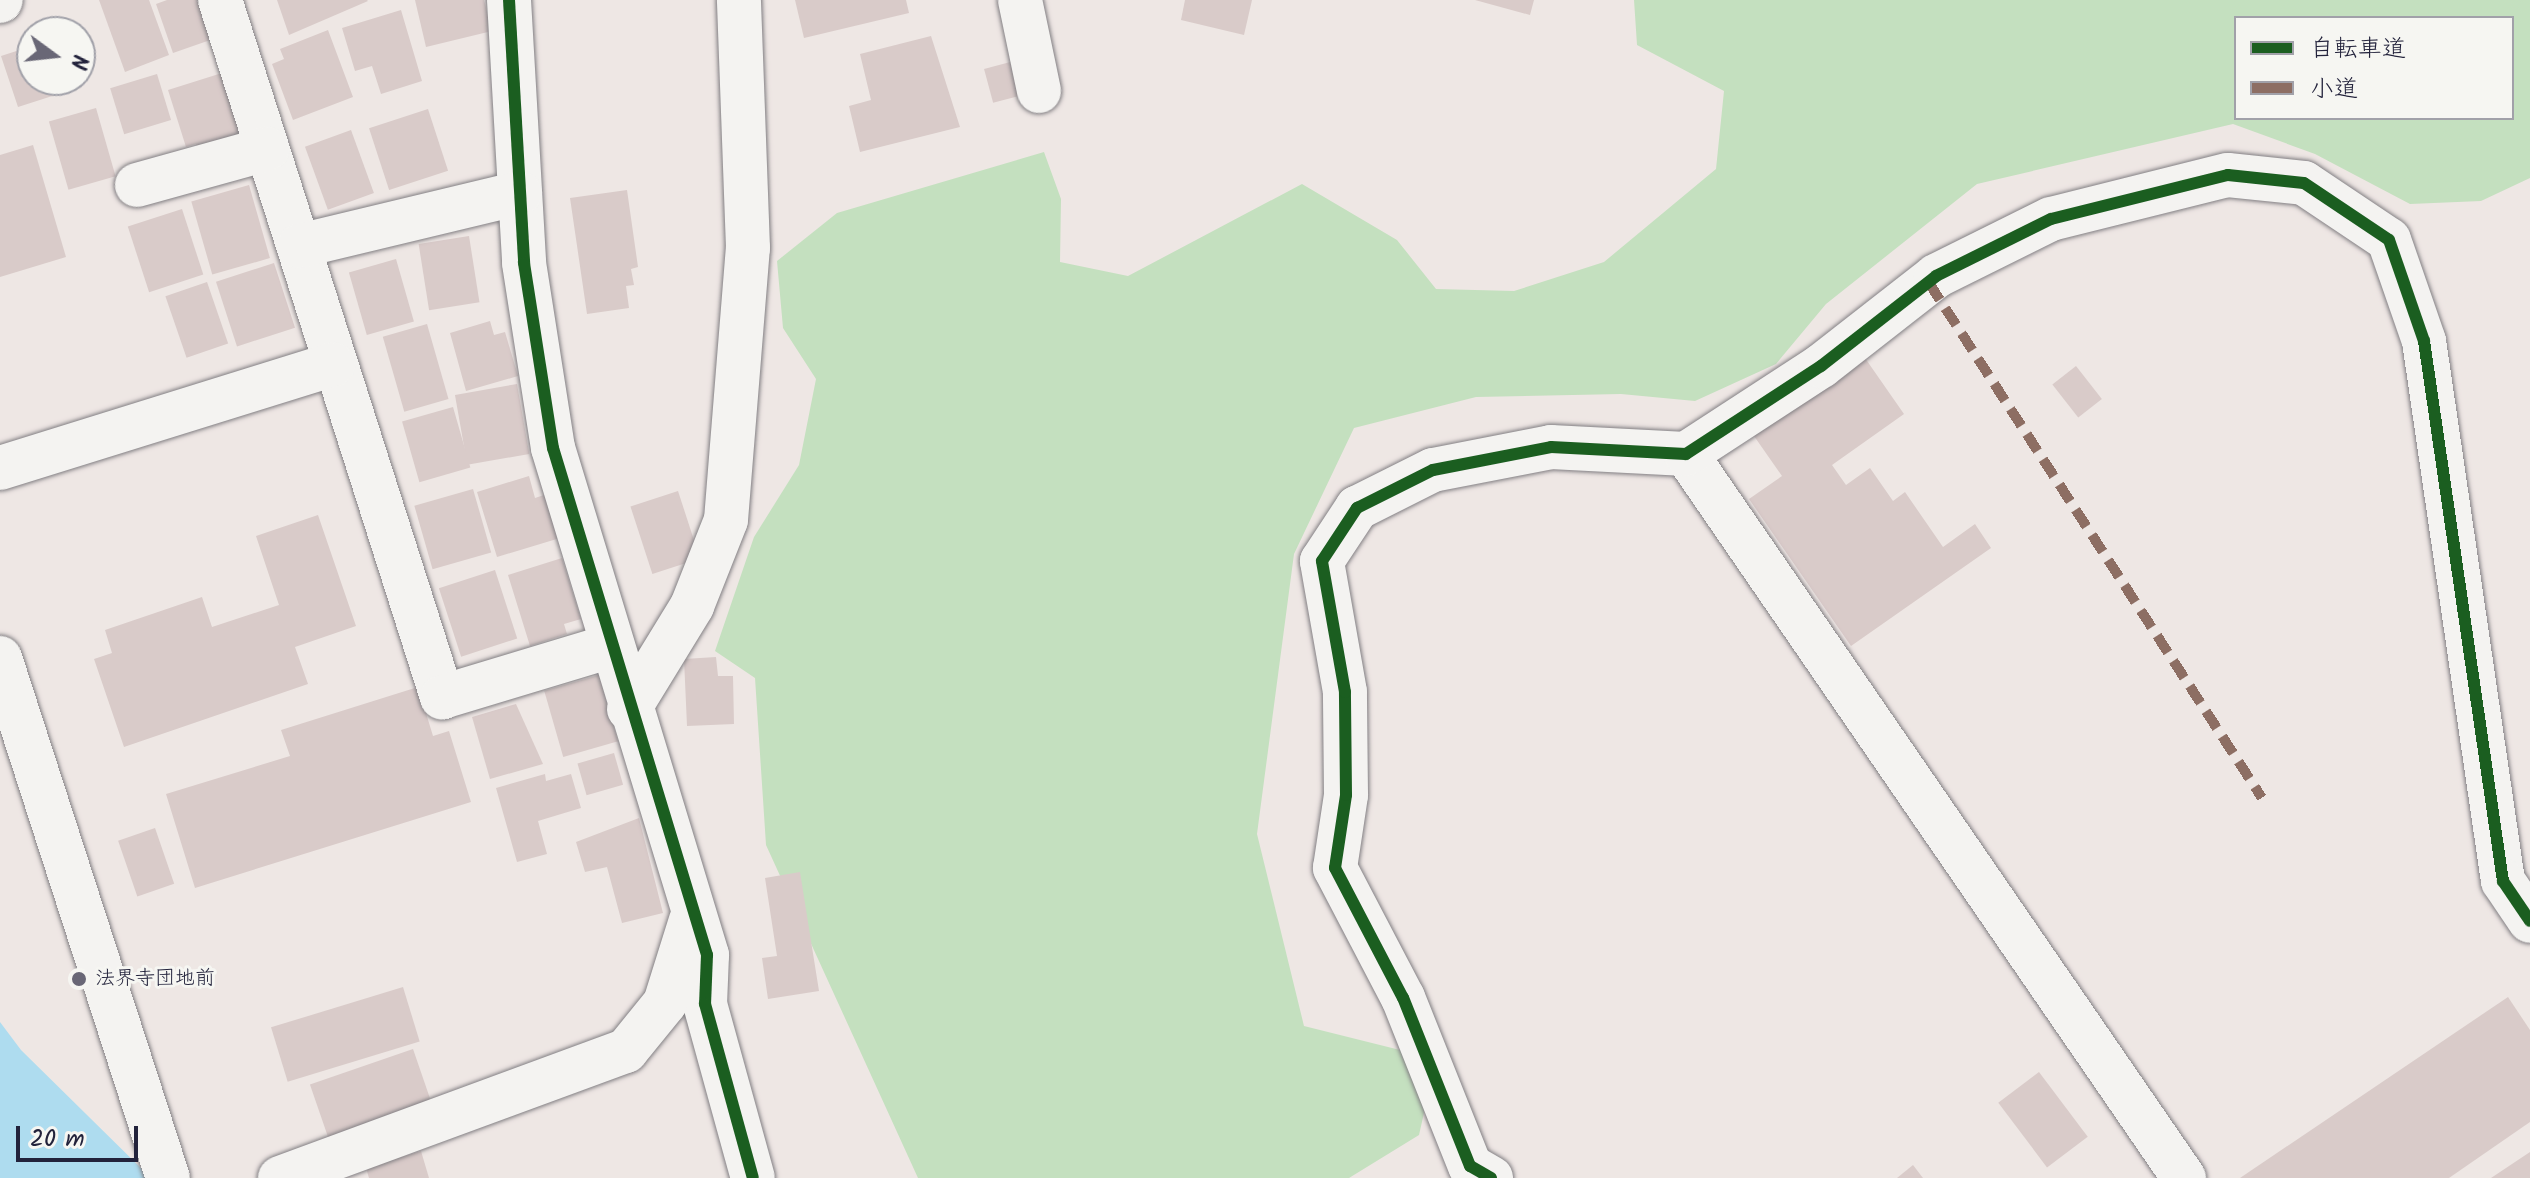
<!DOCTYPE html>
<meta charset="utf-8">
<style>
body{margin:0}
#map{position:relative;width:2530px;height:1178px;overflow:hidden;background:#eee7e4;font-family:Kalam,"Klee One",sans-serif}
div>[style]{position:absolute}
[style*='--x']{left:calc(var(--x)*1px);top:calc(var(--y)*1px);width:calc(var(--w)*1px);rotate:calc(var(--a)*1deg)}
.green>*{inset:0;background:#c4e0bf}
.water>*{inset:0;background:#aedcef}
.building>*{inset:0;background:#d9cbc9;transform-origin:0 0}
.roads{filter:drop-shadow(0 0 2px #827f83) drop-shadow(0 0 2px #827f83)}
.street>*{height:44px;margin:-22px;padding:0 22px;transform-origin:22px;border-radius:22px;background:#f4f3f1}
.highway>*{height:44px;margin:-22px;padding:0 22px;transform-origin:22px;border-radius:22px;background:#f4f3f1}
.quiet>*{height:10px;margin-top:-5px;transform-origin:0;background:repeating-linear-gradient(90deg,#8d6e63 0 20px,transparent 0 30px)}
.cycleway>*{height:12px;margin:-6px;padding:0 6px;transform-origin:6px;border-radius:6px;background:#1b5e20}
.dots>*{width:22px;height:22px;translate:-50% -50%;box-sizing:border-box;border:4px solid #f6f6f2;border-radius:50%}
span{translate:-50% -50%;white-space:nowrap;text-align:center;line-height:1.15;-webkit-text-stroke:6px #f6f6f2;paint-order:stroke}
.poi-label{font-size:20px;color:#22223b}
.left{translate:0 -50%;text-align:left}
.legend{position:absolute;left:2234px;top:16px;width:280px;height:104px;box-sizing:border-box;background:#f6f6f2;border:2px solid #a1a1a9;margin:0;padding:10px 14px;list-style:none;font-size:24px;color:#22223b}
.legend li{display:flex;align-items:center;gap:16px;height:40px}
.legend b{width:40px;border:2px solid #a1a1a9}
.north{position:absolute;left:16px;top:16px;width:80px;height:80px;box-sizing:border-box;background:#f6f6f2;border:2px solid #a1a1a9;border-radius:50%;rotate:105deg;font-size:22px;font-weight:700;line-height:32px;text-align:center;color:#22223b}
.north::after{content:'';display:block;margin:auto;width:28px;height:36px;background:#696776;clip-path:polygon(50% 0,100% 100%,50% 72%,0 100%)}
.scale{position:absolute;left:16px;top:1126px;width:122px;height:36px;box-sizing:border-box;border:4px solid #22223b;border-top:0;padding-left:10px;font-size:24px;line-height:28px;white-space:nowrap;color:#22223b;-webkit-text-stroke:6px #f6f6f2;paint-order:stroke}
</style>
<div id="map">
<div class="green">
<div style="clip-path:polygon(evenodd,1634px 0,2530px 0,2530px 178px,2481px 201px,2410px 204px,2315px 154px,2233px 124px,1977px 184px,1826px 304px,1776px 364px,1695px 401px,1621px 394px,1476px 397px,1354px 428px,1294px 554px,1257px 834px,1304px 1026px,1404px 1051px,1426px 1104px,1419px 1135px,1349px 1178px,918px 1178px,766px 845px,755px 678px,715px 651px,754px 537px,799px 465px,816px 379px,783px 328px,777px 261px,837px 213px,1044px 152px,1061px 199px,1060px 262px,1128px 276px,1302px 184px,1397px 240px,1436px 289px,1514px 291px,1604px 262px,1716px 169px,1724px 91px,1637px 45px,1634px 0,2236px 18px,2512px 18px,2512px 118px,2236px 118px,2236px 18px)"></div>
</div>
<div class="water">
<div style="clip-path:polygon(0 1022px,21px 1050px,151px 1178px,0 1178px)"></div>
</div>
<div class="building">
<div style="clip-path:polygon(99px 0,149px 0,169px 55px,125px 72px)"></div>
<div style="clip-path:polygon(167px 0,202px 0,216px 38px,173px 53px,156px 4px)"></div>
<div style="clip-path:polygon(277px 0,367px 0,368px 1px,289px 35px)"></div>
<div style="clip-path:polygon(415px 0,484px 0,492px 31px,426px 47px)"></div>
<div style="clip-path:polygon(795px 0,906px 0,909px 13px,804px 38px)"></div>
<div style="clip-path:polygon(1185px 0,1252px 0,1244px 35px,1181px 20px)"></div>
<div style="clip-path:polygon(1475px 0,1534px 0,1530px 15px)"></div>
<div style="clip-path:polygon(401px 10px,422px 81px,381px 94px,372px 66px,355px 71px,342px 28px)"></div>
<div style="clip-path:polygon(328px 30px,353px 97px,293px 120px,272px 64px,284px 59px,280px 49px)"></div>
<div style="clip-path:polygon(931px 36px,960px 127px,860px 152px,849px 106px,871px 100px,860px 54px)"></div>
<div style="clip-path:polygon(32px 46px,32px 80px,68px 80px,71px 90px,18px 107px,1px 56px)"></div>
<div style="left:1014px;top:61px;width:35px;height:31px;rotate:75deg"></div>
<div style="clip-path:polygon(222px 73px,252px 136px,199px 153px,196px 144px,186px 147px,168px 90px)"></div>
<div style="left:157px;top:74px;width:48px;height:49px;rotate:73deg"></div>
<div style="left:96px;top:108px;width:71px;height:49px;rotate:74deg"></div>
<div style="left:428px;top:109px;width:65px;height:62px;rotate:72deg"></div>
<div style="left:351px;top:130px;width:67px;height:49px;rotate:70deg"></div>
<div style="clip-path:polygon(33px 145px,66px 257px,0 277px,0 155px)"></div>
<div style="left:249px;top:185px;width:76px;height:60px;rotate:74deg"></div>
<div style="clip-path:polygon(627px 190px,638px 267px,631px 269px,634px 285px,626px 286px,629px 308px,587px 314px,570px 198px)"></div>
<div style="left:182px;top:209px;width:69px;height:57px;rotate:72deg"></div>
<div style="left:469px;top:236px;width:67px;height:51px;rotate:81deg"></div>
<div style="left:396px;top:259px;width:65px;height:49px;rotate:74deg"></div>
<div style="left:274px;top:263px;width:68px;height:61px;rotate:72deg"></div>
<div style="left:207px;top:282px;width:65px;height:44px;rotate:71deg"></div>
<div style="clip-path:polygon(490px 321px,494px 335px,505px 332px,518px 376px,466px 391px,450px 333px)"></div>
<div style="left:427px;top:324px;width:78px;height:46px;rotate:74deg"></div>
<div style="clip-path:polygon(1865px 358px,1904px 414px,1832px 465px,1846px 485px,1870px 468px,1893px 501px,1905px 492px,1943px 547px,1975px 524px,1991px 548px,1851px 646px,1749px 499px,1782px 476px,1754px 436px)"></div>
<div style="left:2076px;top:366px;width:42px;height:30px;rotate:52deg"></div>
<div style="left:517px;top:384px;width:71px;height:63px;rotate:80deg"></div>
<div style="left:453px;top:407px;width:63px;height:53px;rotate:74deg"></div>
<div style="clip-path:polygon(529px 476px,535px 498px,547px 494px,560px 538px,497px 557px,477px 492px)"></div>
<div style="left:473px;top:489px;width:66px;height:61px;rotate:74deg"></div>
<div style="left:678px;top:491px;width:71px;height:50px;rotate:72deg"></div>
<div style="clip-path:polygon(318px 515px,356px 626px,295px 647px,308px 684px,124px 747px,94px 659px,112px 653px,105px 630px,202px 597px,212px 627px,279px 605px,256px 536px)"></div>
<div style="clip-path:polygon(562px 558px,581px 619px,564px 624px,567px 634px,530px 646px,508px 575px)"></div>
<div style="left:495px;top:570px;width:72px;height:59px;rotate:72deg"></div>
<div style="clip-path:polygon(716px 657px,718px 676px,733px 676px,734px 724px,687px 726px,684px 659px)"></div>
<div style="left:599px;top:675px;width:69px;height:57px;rotate:74deg"></div>
<div style="clip-path:polygon(418px 687px,433px 736px,449px 731px,471px 802px,195px 888px,166px 794px,290px 756px,281px 730px)"></div>
<div style="clip-path:polygon(516px 704px,543px 764px,490px 779px,472px 717px)"></div>
<div style="left:614px;top:753px;width:33px;height:38px;rotate:74deg"></div>
<div style="clip-path:polygon(545px 774px,546px 781px,571px 774px,581px 808px,538px 821px,547px 854px,517px 862px,496px 788px)"></div>
<div style="clip-path:polygon(639px 818px,663px 913px,622px 923px,607px 867px,585px 872px,576px 842px)"></div>
<div style="left:155px;top:828px;width:59px;height:39px;rotate:71deg"></div>
<div style="clip-path:polygon(800px 872px,819px 991px,768px 999px,762px 958px,777px 956px,765px 878px)"></div>
<div style="left:403px;top:987px;width:57px;height:138px;rotate:73deg"></div>
<div style="clip-path:polygon(2508px 997px,2530px 1030px,2530px 1122px,2449px 1178px,2240px 1178px)"></div>
<div style="left:413px;top:1049px;width:64px;height:109px;rotate:71deg"></div>
<div style="left:2039px;top:1072px;width:81px;height:51px;rotate:53deg"></div>
<div style="clip-path:polygon(421px 1151px,429px 1178px,369px 1178px,366px 1168px)"></div>
<div style="clip-path:polygon(2530px 1152px,2530px 1178px,2491px 1178px)"></div>
<div style="clip-path:polygon(1913px 1165px,1923px 1178px,1897px 1178px)"></div>
</div>
<div class="roads">
<div class="street">
<div style="--x:220;--y:0;--w:732;--a:72.33"></div>
<div style="--x:442;--y:697;--w:173;--a:-16.8"></div>
<div style="--x:509;--y:0;--w:263;--a:86.7"></div>
<div style="--x:524;--y:263;--w:187;--a:81.1"></div>
<div style="--x:553;--y:448;--w:530;--a:73.1"></div>
<div style="--x:707;--y:955;--w:49;--a:92.3"></div>
<div style="--x:705;--y:1004;--w:180;--a:74.6"></div>
<div style="--x:1020;--y:0;--w:93;--a:78.2"></div>
<div style="--x:0;--y:1;--w:1;--a:-45"></div>
<div style="--x:137;--y:185;--w:135;--a:-15.5"></div>
<div style="--x:299;--y:246;--w:227;--a:-13.5"></div>
<div style="--x:1686;--y:454;--w:879;--a:55.48"></div>
<div style="--x:0;--y:468;--w:349;--a:-17.3"></div>
<div style="--x:629;--y:709;--w:121;--a:-58.5"></div>
<div style="--x:692;--y:606;--w:92;--a:-68.4"></div>
<div style="--x:726;--y:520;--w:273;--a:-85.4"></div>
<div style="--x:748;--y:248;--w:248;--a:-92.1"></div>
<div style="--x:280;--y:1178;--w:369;--a:-20.2"></div>
<div style="--x:626;--y:1051;--w:62;--a:-50.9"></div>
<div style="--x:665;--y:1003;--w:87;--a:-72.6"></div>
<div style="--x:1491;--y:1178;--w:24;--a:-150"></div>
<div style="--x:1470;--y:1166;--w:181;--a:-111.7"></div>
<div style="--x:1403;--y:998;--w:147;--a:-117.6"></div>
<div style="--x:1335;--y:868;--w:74;--a:-81.4"></div>
<div style="--x:1346;--y:795;--w:103;--a:-90.6"></div>
<div style="--x:1345;--y:692;--w:133;--a:-100"></div>
<div style="--x:1322;--y:561;--w:64;--a:-56.6"></div>
<div style="--x:1357;--y:508;--w:85;--a:-26.6"></div>
<div style="--x:1433;--y:470;--w:120;--a:-11"></div>
<div style="--x:1551;--y:447;--w:135;--a:3"></div>
<div style="--x:1686;--y:454;--w:161;--a:-33.1"></div>
<div style="--x:1821;--y:366;--w:146;--a:-38"></div>
<div style="--x:1936;--y:276;--w:128;--a:-26.4"></div>
<div style="--x:2051;--y:219;--w:182;--a:-14"></div>
<div style="--x:2228;--y:175;--w:76;--a:6"></div>
<div style="--x:2304;--y:183;--w:102;--a:33.8"></div>
<div style="--x:2389;--y:240;--w:107;--a:70.9"></div>
<div style="--x:2424;--y:341;--w:546;--a:81.68"></div>
<div style="--x:2503;--y:881;--w:48;--a:56"></div>
</div>
<div class="highway">
<div style="--x:0;--y:658;--w:546;--a:72.1"></div>
</div>
</div>
<div class="quiet">
<div style="--x:1929;--y:283;--w:613;--a:57.11"></div>
</div>
<div class="cycleway">
<div style="--x:509;--y:0;--w:263;--a:86.7"></div>
<div style="--x:524;--y:263;--w:187;--a:81.1"></div>
<div style="--x:553;--y:448;--w:530;--a:73.1"></div>
<div style="--x:707;--y:955;--w:49;--a:92.3"></div>
<div style="--x:705;--y:1004;--w:180;--a:74.6"></div>
<div style="--x:1491;--y:1178;--w:24;--a:-150"></div>
<div style="--x:1470;--y:1166;--w:181;--a:-111.7"></div>
<div style="--x:1403;--y:998;--w:147;--a:-117.6"></div>
<div style="--x:1335;--y:868;--w:74;--a:-81.4"></div>
<div style="--x:1346;--y:795;--w:103;--a:-90.6"></div>
<div style="--x:1345;--y:692;--w:133;--a:-100"></div>
<div style="--x:1322;--y:561;--w:64;--a:-56.6"></div>
<div style="--x:1357;--y:508;--w:85;--a:-26.6"></div>
<div style="--x:1433;--y:470;--w:120;--a:-11"></div>
<div style="--x:1551;--y:447;--w:135;--a:3"></div>
<div style="--x:1686;--y:454;--w:161;--a:-33.1"></div>
<div style="--x:1821;--y:366;--w:146;--a:-38"></div>
<div style="--x:1936;--y:276;--w:128;--a:-26.4"></div>
<div style="--x:2051;--y:219;--w:182;--a:-14"></div>
<div style="--x:2228;--y:175;--w:76;--a:6"></div>
<div style="--x:2304;--y:183;--w:102;--a:33.8"></div>
<div style="--x:2389;--y:240;--w:107;--a:70.9"></div>
<div style="--x:2424;--y:341;--w:546;--a:81.68"></div>
<div style="--x:2503;--y:881;--w:48;--a:56"></div>
</div>
<div class="dots">
<div style="left:79px;top:979px;background:#696776"></div>
</div>
<div class="poi-label">
<span class="left" style="left:95px;top:979px">法界寺団地前</span>
</div>
<ul class="legend">
<li><b style="height:10px;background:#1b5e20"></b>自転車道</li>
<li><b style="height:10px;background:#8d6e63"></b>小道</li>
</ul>
<div class="north">N</div>
<div class="scale">20 m</div>
</div>
